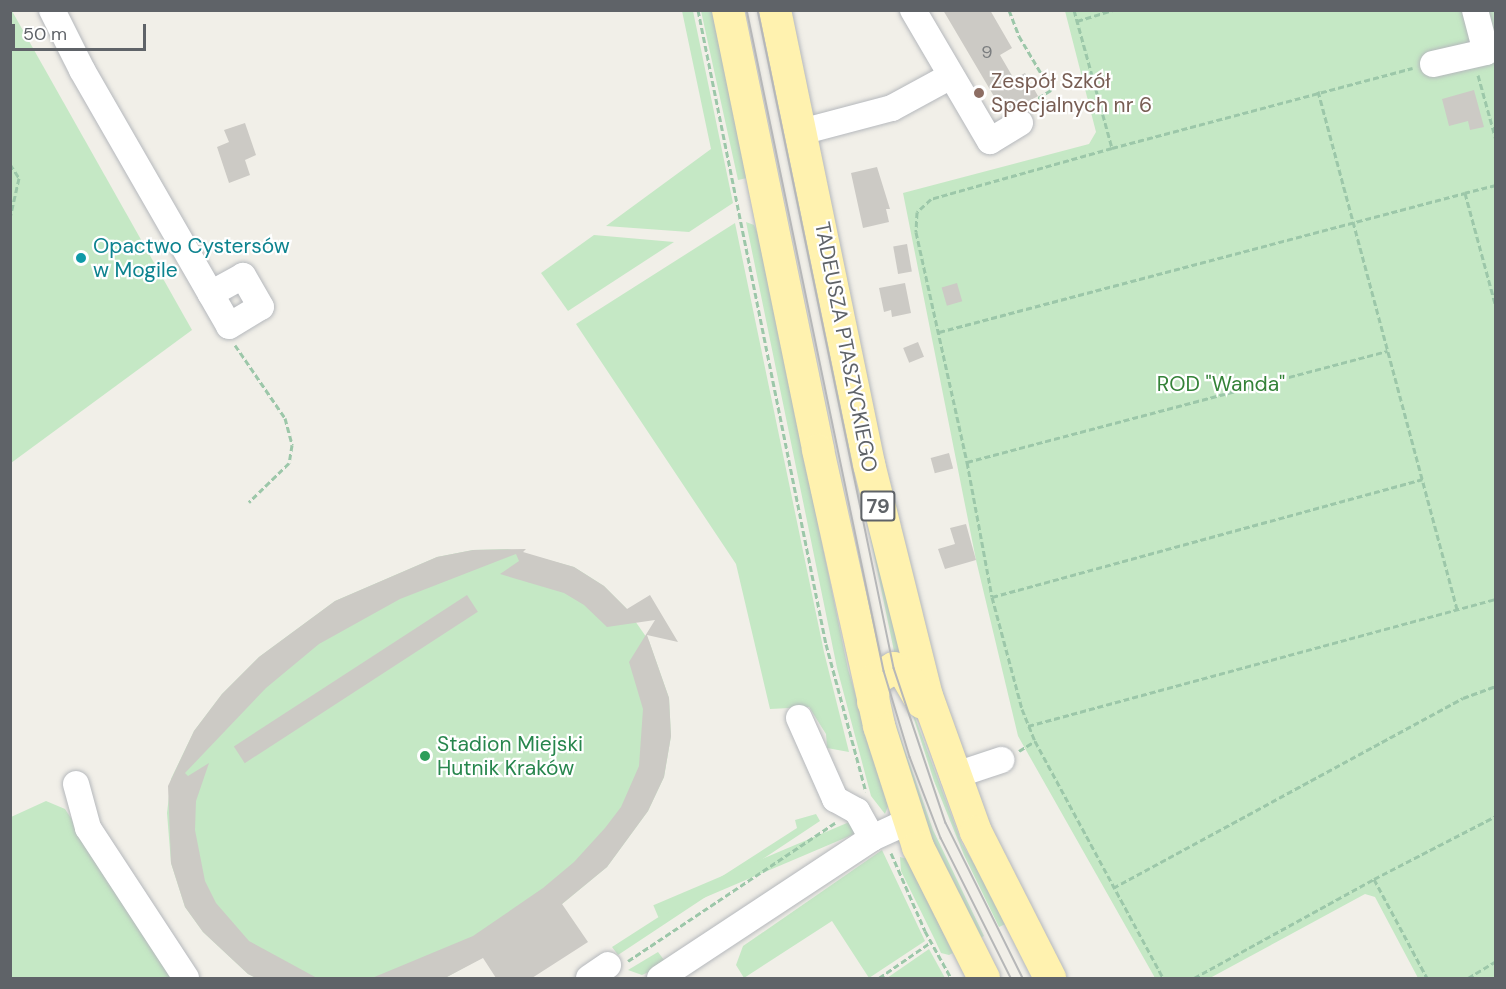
<!DOCTYPE html>
<meta charset="utf-8">
<style>
body{margin:0}
#map{position:relative;width:1506px;height:989px;overflow:hidden;background:#f1efe8;font-family:"DM Sans",sans-serif}
div>[style]{position:absolute}
[style*='--x']{left:calc(var(--x)*1px);top:calc(var(--y)*1px);width:calc(var(--w)*1px);rotate:calc(var(--a)*1deg)}
.green>*{inset:0;background:#c5e8c5;transform-origin:0 0}
.building>*{inset:0;background:#cccac5;transform-origin:0 0}
.path>*{height:3px;margin-top:-1.5px;transform-origin:0;background:repeating-linear-gradient(90deg,#9cc7a9 0 6px,transparent 0 9px)}
.roads{filter:drop-shadow(0 0 2px #b5b8bc) drop-shadow(0 0 2px #b5b8bc)}
.minor>*{height:26px;margin:-13px;padding:0 13px;transform-origin:13px;border-radius:13px;background:#fff}
.major>*{height:32px;margin:-16px;padding:0 16px;transform-origin:16px;border-radius:16px;background:#fff2af}
.tram>*{height:1.5px;margin:-0.75px;padding:0 0.75px;transform-origin:0.75px;border-radius:0.75px;background:#b6b7b8}
.dots>*{width:16px;height:16px;translate:-50% -50%;box-sizing:border-box;border:3px solid #fff;border-radius:50%}
span{translate:-50% -50%;white-space:nowrap;text-align:center;line-height:1.15;-webkit-text-stroke:4.5px #fff;paint-order:stroke}
.number-label{font-size:18px;color:#7a7d7f}
.number-label span{-webkit-text-stroke-width:0}
.shield-label span{padding:2px 4px;background:#fff;border:2px solid;border-radius:4px;-webkit-text-stroke-width:0}
.shield-label{font-size:20px;color:#5f6368;font-weight:700}
.education-label{font-size:21px;color:#785e54}
.left{translate:0 -50%;text-align:left}
.culture-label{font-size:21px;color:#0d838f}
.street-label{font-size:21px;color:#5f6368}
.park-label{font-size:21px;color:#348238}
.leisure-label{font-size:21px;color:#27864d}
.frame{position:absolute;inset:0;border:12px solid #5f6368;pointer-events:none}
.scale{position:absolute;left:12px;top:24px;width:134px;height:27px;box-sizing:border-box;border:3px solid #5f6368;border-top:0;padding-left:8px;font-size:18px;line-height:21px;white-space:nowrap;color:#5f6368;-webkit-text-stroke:4px #fff;paint-order:stroke}
</style>
<div id="map">
<div class="green">
<div style="clip-path:polygon(12px 11px,192px 330px,11px 463px,10px 11px)"></div>
<div style="clip-path:polygon(682px 11px,693px 11px,733px 203px,689px 232px,606px 226px,711px 149px)"></div>
<div style="clip-path:polygon(701px 11px,712px 11px,747px 178px,738px 180px)"></div>
<div style="clip-path:polygon(1065px 11px,1495px 11px,1495px 978px,1418px 978px,1375px 897px,1365px 894px,1210px 978px,1155px 978px,1018px 736px,976px 560px,903px 193px,1089px 144px,1096px 132px)"></div>
<div style="clip-path:polygon(796px 178px,904px 653px,894px 656px,894px 651px)"></div>
<div style="clip-path:polygon(746px 222px,754px 225px,758px 234px,848px 669px,888px 806px,885px 814px,871px 796px,837px 668px)"></div>
<div style="clip-path:polygon(735px 223px,824px 652px,849px 752px,827px 748px,826px 734px,809px 707px,770px 709px,736px 564px,576px 324px)"></div>
<div style="clip-path:polygon(594px 235px,674px 242px,568px 311px,541px 273px)"></div>
<div style="clip-path:polygon(508px 549px,574px 567px,604px 586px,626px 608px,649px 641px,669px 698px,671px 736px,664px 777px,648px 811px,607px 867px,562px 904px,496px 950px,445px 978px,256px 978px,248px 974px,203px 932px,185px 907px,171px 863px,167px 813px,171px 779px,194px 731px,222px 694px,259px 657px,335px 601px,437px 557px,473px 550px)"></div>
<div style="clip-path:polygon(903px 685px,962px 844px,1010px 922px,999px 927px,964px 855px,934px 781px)"></div>
<div style="clip-path:polygon(892px 714px,933px 830px,984px 936px,974px 941px,925px 839px)"></div>
<div style="clip-path:polygon(46px 801px,65px 809px,177px 978px,11px 978px,11px 817px)"></div>
<div style="clip-path:polygon(816px 814px,820px 821px,618px 955px,612px 947px,797px 828px,795px 820px)"></div>
<div style="left:854px;top:820px;width:13px;height:218px;rotate:67deg"></div>
<div style="clip-path:polygon(882px 850px,925px 941px,869px 978px,832px 921px,744px 978px,736px 965px,743px 946px)"></div>
<div style="clip-path:polygon(900px 857px,908px 859px,953px 953px,949px 955px,941px 953px,935px 940px,901px 871px)"></div>
<div style="clip-path:polygon(929px 949px,945px 978px,887px 978px)"></div>
<div style="clip-path:polygon(658px 952px,667px 964px,642px 975px,628px 970px)"></div>
</div>
<div class="building">
<div style="clip-path:polygon(943px 10px,990px 10px,1012px 48px,1000px 55px,1014px 79px,1025px 73px,1038px 96px,1005px 115px)"></div>
<div style="clip-path:polygon(1474px 90px,1484px 127px,1470px 130px,1468px 121px,1449px 126px,1442px 99px)"></div>
<div style="clip-path:polygon(245px 123px,256px 155px,245px 160px,250px 175px,229px 183px,217px 147px,229px 142px,224px 130px)"></div>
<div style="clip-path:polygon(877px 167px,890px 209px,886px 209px,889px 222px,863px 228px,851px 173px)"></div>
<div style="left:907px;top:244px;width:28px;height:14px;rotate:80deg"></div>
<div style="clip-path:polygon(905px 283px,911px 313px,892px 317px,891px 310px,884px 312px,879px 288px)"></div>
<div style="left:957px;top:283px;width:19px;height:16px;rotate:74deg"></div>
<div style="left:918px;top:342px;width:16px;height:16px;rotate:68deg"></div>
<div style="left:949px;top:453px;width:16px;height:19px;rotate:75deg"></div>
<div style="clip-path:polygon(966px 524px,976px 560px,945px 569px,938px 549px,955px 544px,950px 528px)"></div>
<div style="clip-path:polygon(526px 549px,523px 552px,574px 567px,604px 586px,627px 609px,650px 595px,678px 642px,647px 635px,669px 698px,671px 736px,664px 777px,648px 811px,607px 867px,562px 904px,588px 942px,532px 978px,496px 978px,483px 958px,445px 978px,372px 978px,473px 936px,543px 888px,574px 862px,605px 828px,621px 807px,639px 766px,643px 709px,629px 662px,655px 620px,607px 627px,584px 605px,564px 593px,500px 574px,519px 561px,516px 554px,400px 599px,319px 644px,266px 688px,185px 773px,188px 776px,209px 763px,196px 801px,195px 830px,205px 881px,216px 903px,249px 941px,317px 978px,256px 978px,248px 974px,203px 932px,185px 907px,171px 863px,168px 786px,194px 731px,222px 694px,259px 657px,335px 601px,437px 557px,473px 550px)"></div>
<div style="left:467px;top:595px;width:20px;height:278px;rotate:57deg"></div>
</div>
<div class="path">
<div style="--x:698;--y:10;--w:647;--a:78.59"></div>
<div style="--x:826;--y:644;--w:153;--a:74.9"></div>
<div style="--x:1009;--y:10;--w:28;--a:69"></div>
<div style="--x:1019;--y:36;--w:63;--a:59.3"></div>
<div style="--x:1051;--y:90;--w:26;--a:148"></div>
<div style="--x:1074;--y:10;--w:143;--a:74.6"></div>
<div style="--x:1112;--y:148;--w:311;--a:-14.9"></div>
<div style="--x:1077;--y:21;--w:39;--a:-17"></div>
<div style="--x:1478;--y:75;--w:67;--a:74.5"></div>
<div style="--x:1318;--y:91;--w:536;--a:74.98"></div>
<div style="--x:1112;--y:148;--w:188;--a:164.3"></div>
<div style="--x:931;--y:199;--w:19;--a:137"></div>
<div style="--x:917;--y:212;--w:20;--a:93"></div>
<div style="--x:916;--y:232;--w:236;--a:77.5"></div>
<div style="--x:967;--y:462;--w:137;--a:79.5"></div>
<div style="--x:992;--y:597;--w:116;--a:75"></div>
<div style="--x:1022;--y:709;--w:35;--a:68"></div>
<div style="--x:1035;--y:741;--w:269;--a:61.6"></div>
<div style="--x:10;--y:164;--w:17;--a:57"></div>
<div style="--x:19;--y:178;--w:41;--a:102.7"></div>
<div style="--x:1496;--y:185;--w:32;--a:166"></div>
<div style="--x:1465;--y:193;--w:118;--a:74.8"></div>
<div style="--x:939;--y:332;--w:544;--a:-14.8"></div>
<div style="--x:235;--y:345;--w:88;--a:55.6"></div>
<div style="--x:285;--y:418;--w:28;--a:75"></div>
<div style="--x:292;--y:445;--w:18;--a:99"></div>
<div style="--x:289;--y:463;--w:56;--a:135.7"></div>
<div style="--x:967;--y:462;--w:435;--a:-14.8"></div>
<div style="--x:992;--y:597;--w:446;--a:-15.3"></div>
<div style="--x:1028;--y:726;--w:485;--a:-15.2"></div>
<div style="--x:1019;--y:751;--w:19;--a:-32"></div>
<div style="--x:891;--y:853;--w:85;--a:66.4"></div>
<div style="--x:925;--y:931;--w:54;--a:61"></div>
<div style="--x:1374;--y:879;--w:137;--a:-27.3"></div>
<div style="--x:1113;--y:888;--w:398;--a:-28.5"></div>
<div style="--x:1463;--y:698;--w:35;--a:-20"></div>
<div style="--x:628;--y:961;--w:249;--a:-33.7"></div>
<div style="--x:879;--y:978;--w:63;--a:-34.7"></div>
<div style="--x:1194;--y:978;--w:205;--a:-28.8"></div>
<div style="--x:1374;--y:879;--w:112;--a:61.8"></div>
<div style="--x:1468;--y:978;--w:33;--a:-31"></div>
</div>
<div class="roads">
<div class="minor">
<div style="--x:52;--y:10;--w:67;--a:63.4"></div>
<div style="--x:82;--y:70;--w:295;--a:60.1"></div>
<div style="--x:229;--y:326;--w:37;--a:-31"></div>
<div style="--x:261;--y:307;--w:36;--a:-120"></div>
<div style="--x:243;--y:276;--w:37;--a:151"></div>
<div style="--x:913;--y:10;--w:152;--a:59.6"></div>
<div style="--x:990;--y:141;--w:35;--a:-31"></div>
<div style="--x:1433;--y:64;--w:54;--a:-12.8"></div>
<div style="--x:1486;--y:52;--w:43;--a:-104.7"></div>
<div style="--x:801;--y:132;--w:94;--a:-14.8"></div>
<div style="--x:892;--y:108;--w:67;--a:-28.5"></div>
<div style="--x:799;--y:718;--w:89;--a:66"></div>
<div style="--x:835;--y:799;--w:25;--a:29"></div>
<div style="--x:857;--y:811;--w:31;--a:61"></div>
<div style="--x:953;--y:776;--w:51;--a:-18.4"></div>
<div style="--x:76;--y:784;--w:46;--a:74.7"></div>
<div style="--x:88;--y:828;--w:179;--a:56.8"></div>
<div style="--x:589;--y:978;--w:23;--a:-34"></div>
<div style="--x:660;--y:978;--w:254;--a:-33.4"></div>
<div style="--x:872;--y:838;--w:41;--a:-24.7"></div>
</div>
<div class="major">
<div style="--x:728;--y:10;--w:449;--a:78.4"></div>
<div style="--x:818;--y:450;--w:283;--a:77.5"></div>
<div style="--x:879;--y:726;--w:127;--a:72.1"></div>
<div style="--x:918;--y:847;--w:147;--a:63.3"></div>
<div style="--x:775;--y:10;--w:464;--a:78.3"></div>
<div style="--x:869;--y:464;--w:239;--a:76"></div>
<div style="--x:927;--y:696;--w:145;--a:70.2"></div>
<div style="--x:976;--y:832;--w:164;--a:63.1"></div>
<div style="--x:873;--y:702;--w:22;--a:-87"></div>
<div style="--x:874;--y:680;--w:23;--a:-31"></div>
<div style="--x:894;--y:668;--w:14;--a:30"></div>
<div style="--x:906;--y:675;--w:32;--a:60"></div>
</div>
</div>
<div class="tram">
<div style="--x:747;--y:10;--w:675;--a:78.29"></div>
<div style="--x:884;--y:671;--w:90;--a:73.2"></div>
<div style="--x:910;--y:757;--w:87;--a:69.1"></div>
<div style="--x:941;--y:838;--w:157;--a:63.4"></div>
<div style="--x:758;--y:10;--w:672;--a:78.32"></div>
<div style="--x:894;--y:668;--w:163;--a:71.5"></div>
<div style="--x:946;--y:823;--w:173;--a:63.6"></div>
</div>
<div class="dots">
<div style="left:979px;top:93px;background:#8d6e63"></div>
<div style="left:81px;top:258px;background:#0f9aa8"></div>
<div style="left:425px;top:756px;background:#2e9e5b"></div>
</div>
<div class="number-label">
<span style="left:987px;top:52px">9</span>
</div>
<div class="shield-label">
<span style="left:878px;top:506px">79</span>
</div>
<div class="education-label">
<span class="left" style="left:991px;top:93px">Zespół Szkół<br>Specjalnych nr 6</span>
</div>
<div class="culture-label">
<span class="left" style="left:93px;top:258px">Opactwo Cystersów<br>w Mogile</span>
</div>
<div class="street-label">
<span style="left:846px;top:347px;rotate:79deg">TADEUSZA PTASZYCKIEGO</span>
</div>
<div class="park-label">
<span style="left:1221px;top:384px">ROD "Wanda"</span>
</div>
<div class="leisure-label">
<span class="left" style="left:437px;top:756px">Stadion Miejski<br>Hutnik Kraków</span>
</div>
<div class="frame"></div>
<div class="scale">50 m</div>
</div>
